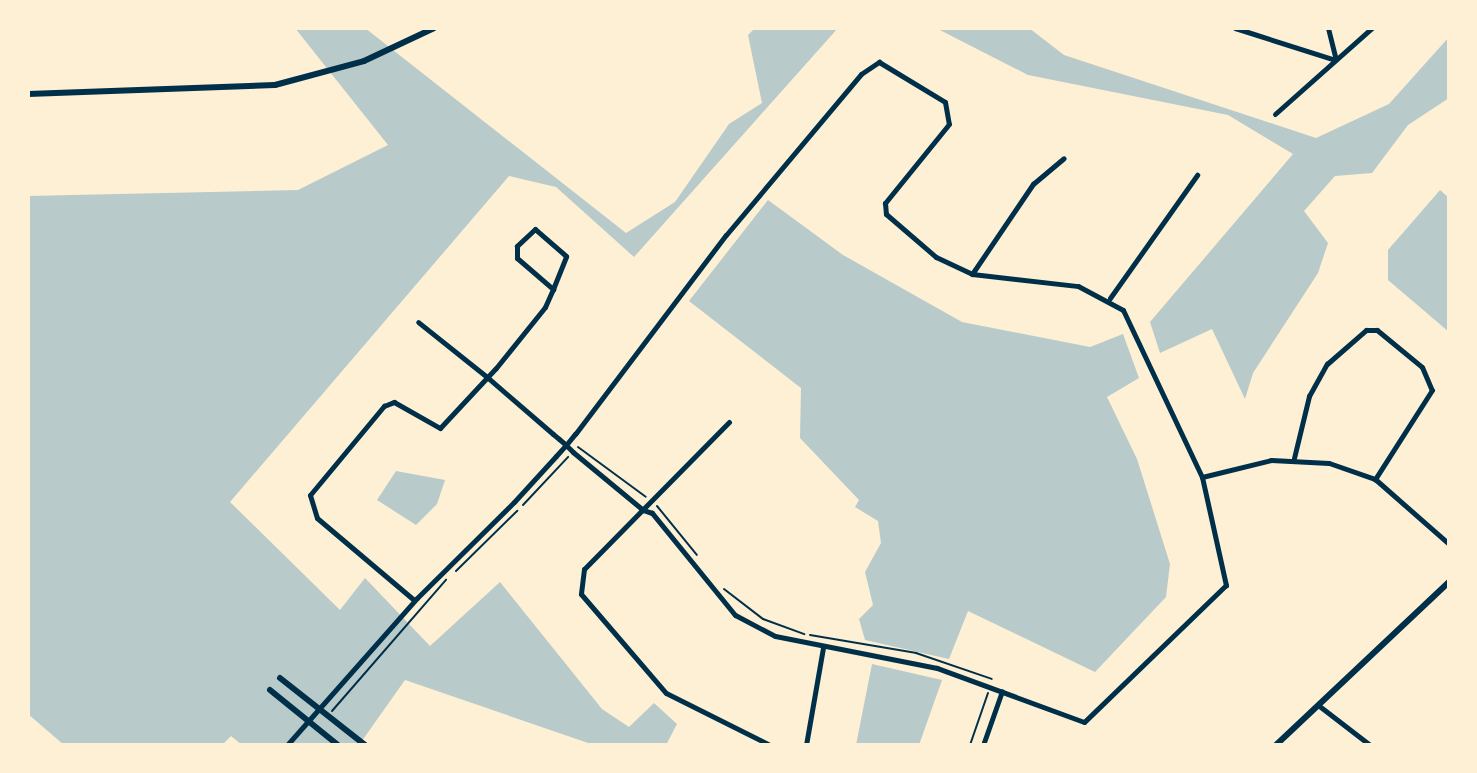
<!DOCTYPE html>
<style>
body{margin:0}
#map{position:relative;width:1477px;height:773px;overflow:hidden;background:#fdf0d5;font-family:"Roboto Condensed",sans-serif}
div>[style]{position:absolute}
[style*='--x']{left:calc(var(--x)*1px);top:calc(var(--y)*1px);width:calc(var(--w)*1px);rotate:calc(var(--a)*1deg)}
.green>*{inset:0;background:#b9caca}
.path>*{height:2px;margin:-1px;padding:0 1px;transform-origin:1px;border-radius:1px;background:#003049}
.minor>*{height:5px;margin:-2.5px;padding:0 2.5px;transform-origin:2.5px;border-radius:2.5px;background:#003049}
.tertiary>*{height:6px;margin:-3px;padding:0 3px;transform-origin:3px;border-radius:3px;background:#003049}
span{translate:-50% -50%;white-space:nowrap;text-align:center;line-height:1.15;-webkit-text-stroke:6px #fdf0d5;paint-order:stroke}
.frame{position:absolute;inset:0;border:30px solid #fdf0d5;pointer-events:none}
</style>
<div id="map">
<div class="green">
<div style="clip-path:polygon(295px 28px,365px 28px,626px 233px,675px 202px,729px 124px,762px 103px,748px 35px,755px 28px,838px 28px,634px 257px,556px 187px,509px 176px,230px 502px,340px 610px,365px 578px,430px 646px,500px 582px,602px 709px,629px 727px,654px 703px,677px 724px,666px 745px,594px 745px,405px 680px,359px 745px,242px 745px,231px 736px,222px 745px,64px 745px,28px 714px,28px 196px,298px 190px,388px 145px)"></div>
<div style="clip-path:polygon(936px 28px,1029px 28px,1064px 55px,1316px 138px,1389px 104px,1449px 37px,1449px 98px,1408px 125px,1372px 173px,1335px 176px,1304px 211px,1328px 243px,1318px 273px,1253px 373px,1245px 399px,1212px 329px,1160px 353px,1150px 322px,1293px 154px,1228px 115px,1028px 75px)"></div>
<div style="clip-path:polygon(1440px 190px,1449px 198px,1449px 332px,1388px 280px,1388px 250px)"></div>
<div style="clip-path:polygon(768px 200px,843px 255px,962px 322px,1090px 347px,1123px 334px,1139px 378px,1107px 397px,1137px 459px,1170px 564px,1166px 597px,1095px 672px,968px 611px,949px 659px,865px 640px,859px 619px,873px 605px,865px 572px,881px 543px,878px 521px,855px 507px,859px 500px,800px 438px,801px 388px,689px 301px)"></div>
<div style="clip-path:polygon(396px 471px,445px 480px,437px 504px,416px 525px,377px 500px)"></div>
<div style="clip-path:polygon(872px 664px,942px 680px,919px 745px,856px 745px)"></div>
</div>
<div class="path">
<div style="--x:578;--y:447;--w:84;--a:36.3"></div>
<div style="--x:523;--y:505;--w:66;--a:-46.8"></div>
<div style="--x:657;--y:506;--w:63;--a:50.8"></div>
<div style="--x:456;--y:571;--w:86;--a:-44.5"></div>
<div style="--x:724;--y:589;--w:49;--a:37.6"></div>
<div style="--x:763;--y:619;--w:44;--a:20.1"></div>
<div style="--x:810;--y:635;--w:108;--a:9.6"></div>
<div style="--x:916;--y:653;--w:80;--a:18.9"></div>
<div style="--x:332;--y:711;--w:174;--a:-49"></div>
<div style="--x:970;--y:745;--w:55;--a:-70.9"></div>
</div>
<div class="minor">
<div style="--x:1235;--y:28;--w:105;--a:17.7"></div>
<div style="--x:1328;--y:28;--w:32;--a:76"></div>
<div style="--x:1275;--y:114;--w:130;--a:-41.6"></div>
<div style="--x:972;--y:274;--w:109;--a:-55.9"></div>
<div style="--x:1033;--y:184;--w:40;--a:-40"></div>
<div style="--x:1110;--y:298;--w:151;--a:-54.7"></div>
<div style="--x:729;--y:422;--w:206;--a:134.6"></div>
<div style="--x:584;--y:569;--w:25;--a:97"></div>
<div style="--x:581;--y:594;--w:130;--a:49.4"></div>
<div style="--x:666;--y:693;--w:116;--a:26.6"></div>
<div style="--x:1294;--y:458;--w:64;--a:-76.4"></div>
<div style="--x:1309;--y:396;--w:37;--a:-61"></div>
<div style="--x:1327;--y:364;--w:52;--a:-41.1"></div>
<div style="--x:1366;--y:330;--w:11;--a:0"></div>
<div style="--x:1377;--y:330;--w:58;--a:39.4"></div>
<div style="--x:1422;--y:367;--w:25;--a:67"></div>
<div style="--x:1432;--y:390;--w:106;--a:122.6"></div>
<div style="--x:1202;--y:477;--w:71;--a:-13.8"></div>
<div style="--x:1271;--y:460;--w:58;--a:3"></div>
<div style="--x:1329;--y:463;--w:49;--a:19.2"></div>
<div style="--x:1375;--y:479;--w:98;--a:41.3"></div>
<div style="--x:414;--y:600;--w:127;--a:-139.8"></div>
<div style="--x:317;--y:518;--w:24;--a:-107"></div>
<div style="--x:310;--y:495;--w:116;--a:-50.3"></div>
<div style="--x:384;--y:406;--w:11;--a:-22"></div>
<div style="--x:394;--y:402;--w:53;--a:29.5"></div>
<div style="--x:440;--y:428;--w:82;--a:-47"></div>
<div style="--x:496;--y:368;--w:78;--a:-51.2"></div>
<div style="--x:545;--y:307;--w:20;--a:-66"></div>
<div style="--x:553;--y:289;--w:35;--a:-68"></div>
<div style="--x:566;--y:256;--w:41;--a:-138.9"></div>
<div style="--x:535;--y:229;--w:25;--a:137"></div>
<div style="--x:517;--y:246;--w:12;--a:90"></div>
<div style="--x:517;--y:258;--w:48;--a:40.7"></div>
<div style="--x:1318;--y:705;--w:66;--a:37.6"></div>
<div style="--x:287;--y:745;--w:196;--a:-48.5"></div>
<div style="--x:417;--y:598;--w:136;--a:-44.7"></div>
<div style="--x:514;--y:502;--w:62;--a:-47.6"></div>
<div style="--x:556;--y:456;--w:15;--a:-48"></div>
<div style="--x:566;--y:445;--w:14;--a:-51"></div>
<div style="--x:575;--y:434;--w:1;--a:-45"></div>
<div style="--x:576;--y:433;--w:248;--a:-52.9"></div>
<div style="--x:726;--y:235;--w:210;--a:-50"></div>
<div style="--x:861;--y:74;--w:22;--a:-34"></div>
<div style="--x:879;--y:62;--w:77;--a:31.2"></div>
<div style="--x:945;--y:102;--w:22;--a:80"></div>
<div style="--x:949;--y:124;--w:102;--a:129"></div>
<div style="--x:885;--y:203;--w:11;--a:85"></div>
<div style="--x:886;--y:214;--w:66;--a:40.7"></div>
<div style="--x:936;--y:257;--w:40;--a:25"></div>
<div style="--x:972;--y:274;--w:107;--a:6.5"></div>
<div style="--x:1078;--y:286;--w:51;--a:28.1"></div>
<div style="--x:1123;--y:310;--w:185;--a:64.7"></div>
<div style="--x:1202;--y:477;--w:111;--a:77.5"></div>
<div style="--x:1226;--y:585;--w:197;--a:136"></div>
<div style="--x:1084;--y:722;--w:157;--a:-159.8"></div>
<div style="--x:937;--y:668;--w:165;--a:-168.8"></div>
<div style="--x:775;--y:636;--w:45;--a:-152.3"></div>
<div style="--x:735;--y:615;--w:132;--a:-129.1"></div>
<div style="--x:652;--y:513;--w:9;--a:-162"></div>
<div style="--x:643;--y:510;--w:91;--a:-140.4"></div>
<div style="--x:573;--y:452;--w:10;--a:-135"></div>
<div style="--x:566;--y:445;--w:9;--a:-139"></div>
<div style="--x:559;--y:439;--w:8;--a:-140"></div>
<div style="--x:553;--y:434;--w:87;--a:-139.2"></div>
<div style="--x:487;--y:377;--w:88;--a:-141.4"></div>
<div style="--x:806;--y:745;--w:98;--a:-80.1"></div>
<div style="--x:983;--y:745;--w:57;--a:-70.6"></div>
</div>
<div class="tertiary">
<div style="--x:28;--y:94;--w:247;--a:-2.1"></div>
<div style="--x:275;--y:85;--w:92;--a:-15.1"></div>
<div style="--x:364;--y:61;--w:77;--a:-25.2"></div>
<div style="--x:280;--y:678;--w:108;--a:38.2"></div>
<div style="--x:270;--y:690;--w:87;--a:39"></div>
<div style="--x:1276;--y:745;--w:238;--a:-43.3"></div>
</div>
<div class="frame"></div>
</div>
